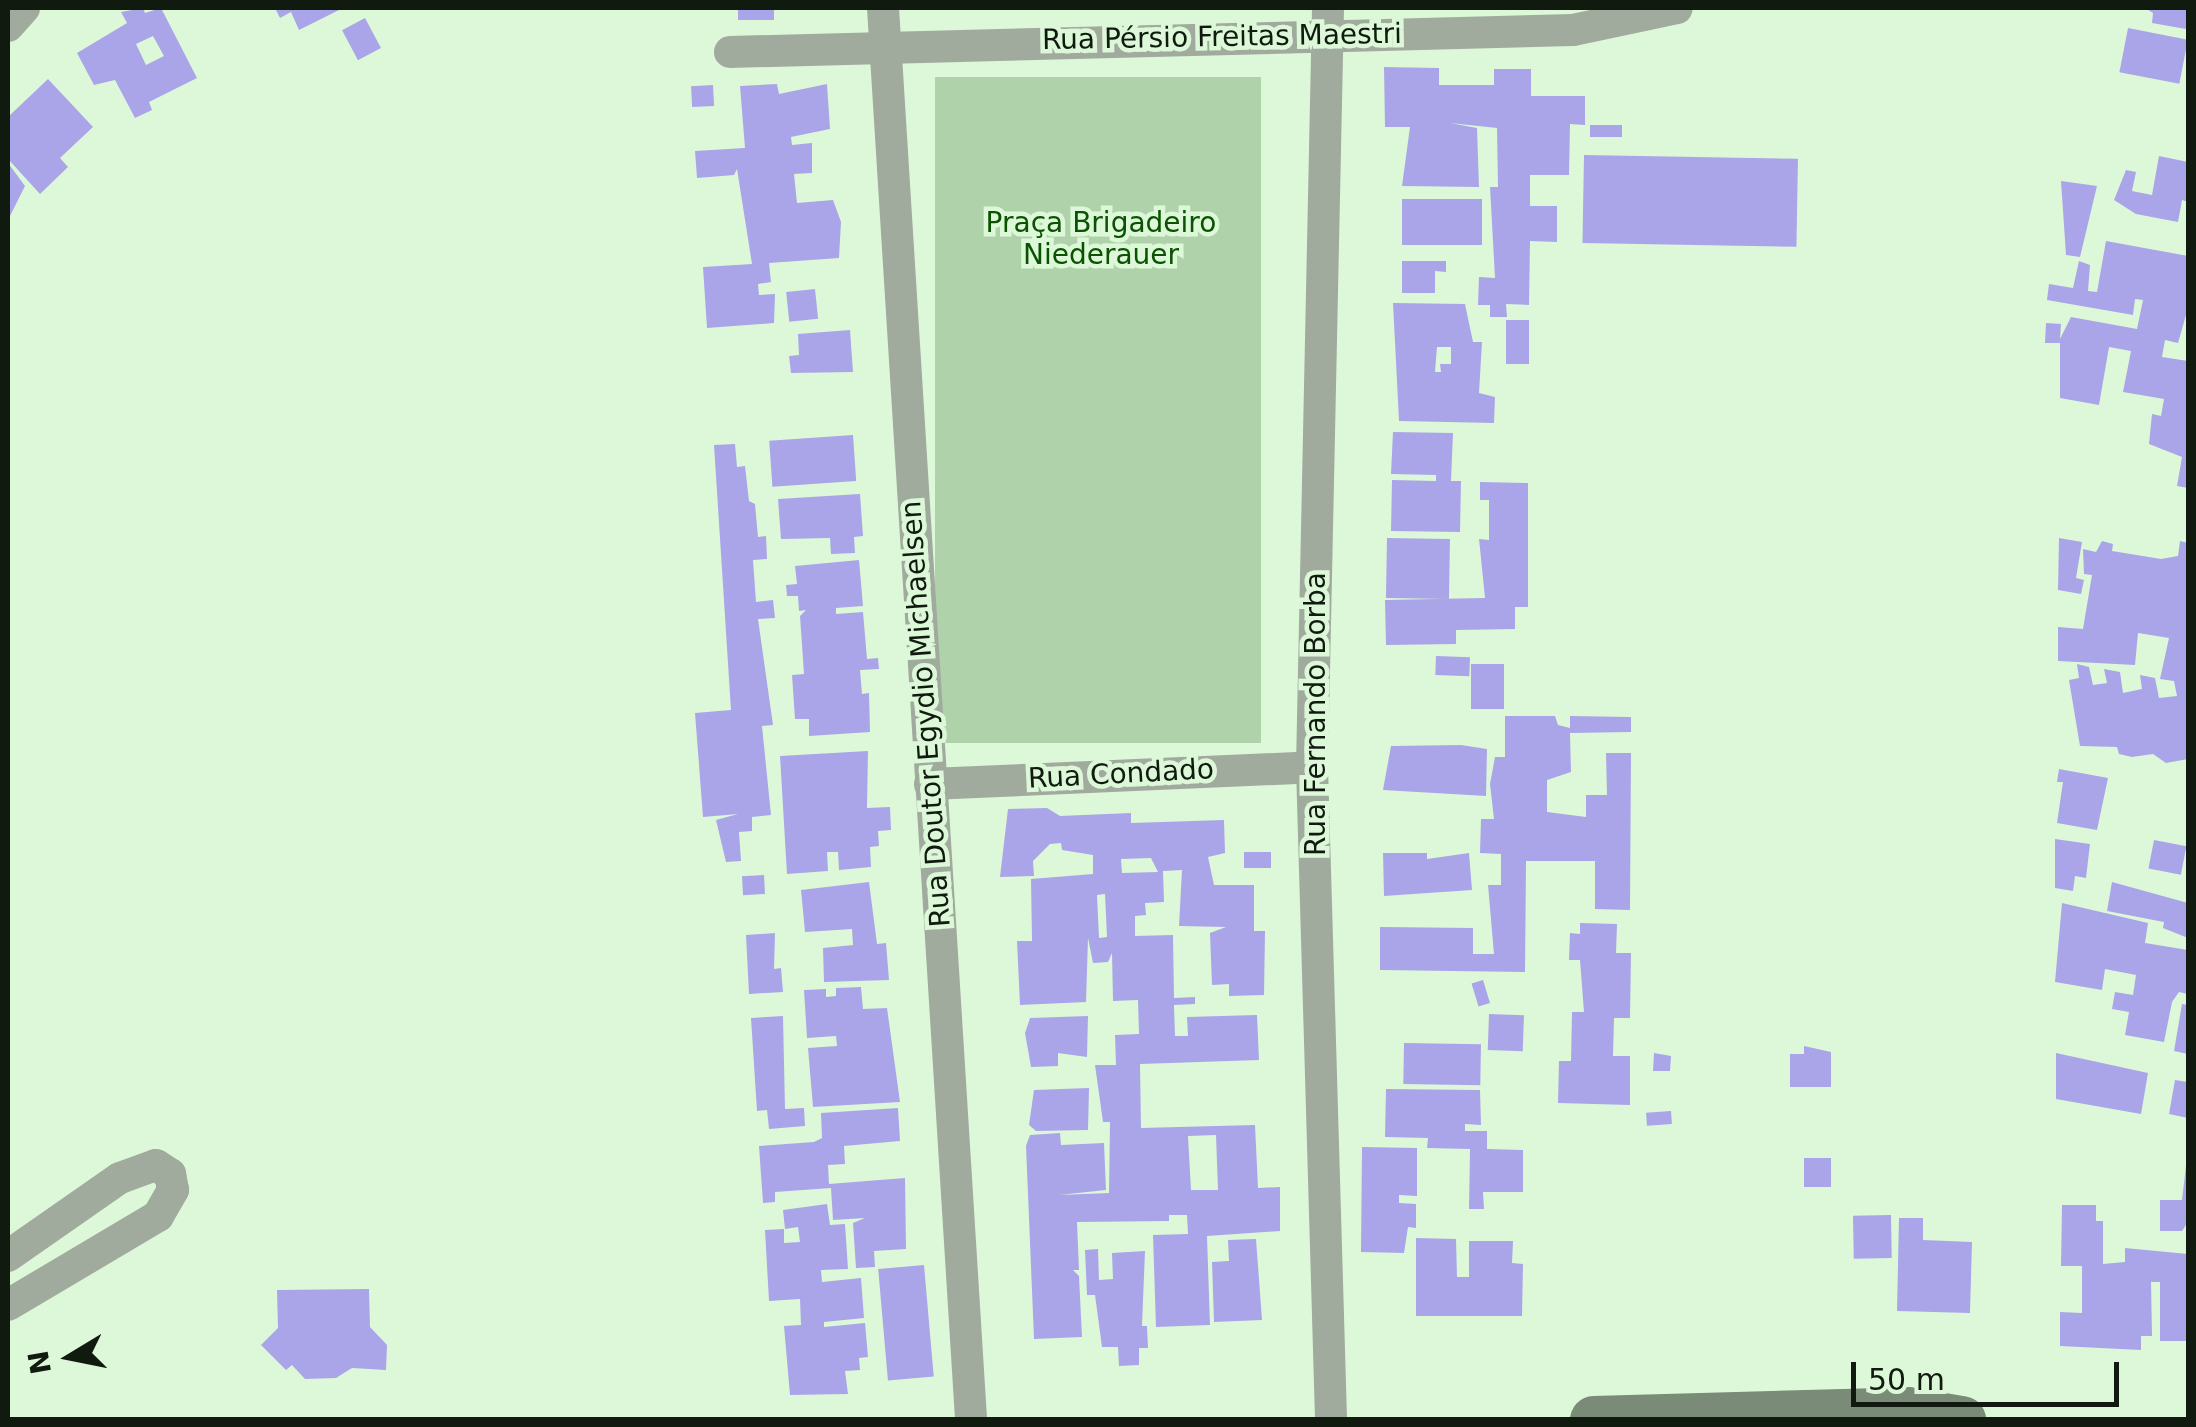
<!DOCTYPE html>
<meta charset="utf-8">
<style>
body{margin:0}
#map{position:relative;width:2196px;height:1427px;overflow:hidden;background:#ddf8d9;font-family:"DejaVu Sans",sans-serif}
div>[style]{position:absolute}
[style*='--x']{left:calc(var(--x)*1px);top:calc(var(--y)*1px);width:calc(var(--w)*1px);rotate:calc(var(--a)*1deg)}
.green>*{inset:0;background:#afd2aa;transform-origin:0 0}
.building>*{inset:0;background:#aaa5e8;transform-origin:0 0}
.street>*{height:32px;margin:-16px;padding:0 16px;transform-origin:16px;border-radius:16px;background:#a0ab9e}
.secondary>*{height:48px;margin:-24px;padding:0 24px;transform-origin:24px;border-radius:24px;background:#7a8b78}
span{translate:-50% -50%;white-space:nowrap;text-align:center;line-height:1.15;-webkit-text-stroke:9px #ddf8d9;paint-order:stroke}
.street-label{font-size:28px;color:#101a0f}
.park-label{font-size:28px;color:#0b5202}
.frame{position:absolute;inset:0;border:10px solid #101a0f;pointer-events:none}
.north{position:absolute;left:20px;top:1307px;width:100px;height:100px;-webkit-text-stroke:8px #ddf8d9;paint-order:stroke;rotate:260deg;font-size:28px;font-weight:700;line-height:40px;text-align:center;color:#101a0f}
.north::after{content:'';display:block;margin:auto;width:35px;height:45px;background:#101a0f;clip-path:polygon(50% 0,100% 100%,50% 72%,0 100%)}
.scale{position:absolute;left:1851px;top:1362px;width:268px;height:45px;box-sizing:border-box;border:5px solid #101a0f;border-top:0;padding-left:12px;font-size:30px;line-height:35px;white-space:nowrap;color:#101a0f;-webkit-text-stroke:8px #ddf8d9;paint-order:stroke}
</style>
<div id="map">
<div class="green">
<div style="left:1261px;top:77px;width:666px;height:326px;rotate:90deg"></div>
</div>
<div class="building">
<div style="clip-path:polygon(evenodd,143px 8px,145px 13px,161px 8px,197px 78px,149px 102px,152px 110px,135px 118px,115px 80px,94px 85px,77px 53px,127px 23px,121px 12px,143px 8px,153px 36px,164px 56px,146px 65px,136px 44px,153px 36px)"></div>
<div style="clip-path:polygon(275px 8px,343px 8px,299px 30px,291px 12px,280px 18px)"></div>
<div style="left:738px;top:8px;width:36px;height:12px"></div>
<div style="clip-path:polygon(2145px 8px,2188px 8px,2186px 29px,2152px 23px,2153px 13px)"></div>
<div style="left:365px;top:18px;width:34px;height:26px;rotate:62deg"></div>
<div style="left:2128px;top:28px;width:61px;height:45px;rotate:11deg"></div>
<div style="clip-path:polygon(1384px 67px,1439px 68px,1439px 85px,1494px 85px,1494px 69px,1531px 69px,1531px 96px,1585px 96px,1585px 125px,1570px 124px,1569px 175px,1530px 175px,1530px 206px,1557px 206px,1557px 242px,1530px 241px,1529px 305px,1506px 304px,1507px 317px,1490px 317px,1490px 305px,1478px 305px,1479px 277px,1495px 278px,1490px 187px,1498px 187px,1497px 128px,1450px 123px,1477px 128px,1479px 187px,1402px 186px,1410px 127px,1385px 127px)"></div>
<div style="clip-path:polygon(48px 79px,93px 127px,60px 158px,68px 167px,40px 194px,8px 159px,8px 117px)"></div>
<div style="clip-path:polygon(777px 84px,779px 94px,827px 84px,830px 129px,791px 137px,792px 145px,812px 143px,812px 173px,794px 174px,797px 203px,833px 200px,841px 222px,839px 258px,769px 263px,771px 282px,758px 284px,759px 295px,775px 294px,774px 323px,707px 328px,703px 267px,752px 264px,737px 169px,734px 175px,697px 178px,695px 151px,745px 148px,740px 86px)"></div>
<div style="left:713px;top:85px;width:21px;height:22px;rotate:87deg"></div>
<div style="left:1622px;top:125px;width:12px;height:32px;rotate:90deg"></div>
<div style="left:1584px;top:155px;width:214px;height:88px;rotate:1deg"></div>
<div style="clip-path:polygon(2159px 156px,2188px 162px,2188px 202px,2182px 200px,2178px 222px,2136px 214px,2114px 200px,2126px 170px,2136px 172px,2132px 191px,2152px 195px)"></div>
<div style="clip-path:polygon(8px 163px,25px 186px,8px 220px)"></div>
<div style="clip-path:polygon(2061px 181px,2097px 186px,2080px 257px,2066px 255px)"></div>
<div style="left:1402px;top:199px;width:80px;height:46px"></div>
<div style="clip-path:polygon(2106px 241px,2188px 256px,2188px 308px,2178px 343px,2165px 340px,2162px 357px,2188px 361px,2188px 488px,2177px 486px,2182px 457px,2149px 444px,2152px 414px,2161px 416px,2164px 399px,2123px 392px,2131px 351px,2109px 347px,2099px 405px,2060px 398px,2060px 343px,2045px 343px,2046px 323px,2061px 324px,2060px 339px,2071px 317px,2137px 329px,2143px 300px,2135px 299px,2133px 315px,2047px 300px,2049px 284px,2073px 288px,2079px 261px,2090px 265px,2088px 291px,2097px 292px)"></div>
<div style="clip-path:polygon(1402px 261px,1446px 261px,1446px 272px,1435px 271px,1435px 293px,1402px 293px)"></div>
<div style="left:815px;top:289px;width:30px;height:29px;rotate:84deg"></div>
<div style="clip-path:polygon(evenodd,1393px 303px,1465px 304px,1473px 342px,1482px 342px,1479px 393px,1495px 397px,1494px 423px,1399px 421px,1393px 303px,1437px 347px,1451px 347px,1451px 364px,1440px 364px,1441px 372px,1435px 372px,1437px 347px)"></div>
<div style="left:1506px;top:320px;width:23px;height:44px"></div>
<div style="clip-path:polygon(850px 330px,853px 372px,791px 373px,789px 356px,799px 355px,798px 334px)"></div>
<div style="clip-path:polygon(1393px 432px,1453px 433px,1451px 481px,1461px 481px,1460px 532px,1391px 531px,1392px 480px,1436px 481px,1436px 475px,1391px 474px)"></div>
<div style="left:853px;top:435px;width:46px;height:84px;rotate:86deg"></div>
<div style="clip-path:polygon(735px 444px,737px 467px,745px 466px,749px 501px,755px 504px,758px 537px,766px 536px,767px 559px,753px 560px,756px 602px,773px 600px,775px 618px,758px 619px,773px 725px,762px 726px,771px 815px,752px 817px,752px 831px,739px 832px,741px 861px,726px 862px,716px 820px,738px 814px,703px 817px,695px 713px,731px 710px,714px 445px)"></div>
<div style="clip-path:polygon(1480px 482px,1528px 483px,1528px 607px,1515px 607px,1515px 629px,1456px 630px,1456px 644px,1386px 645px,1385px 600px,1485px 598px,1479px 539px,1489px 540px,1489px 500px,1480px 500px)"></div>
<div style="clip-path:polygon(860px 494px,863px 536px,854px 537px,855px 553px,831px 554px,830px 538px,781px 539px,778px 499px)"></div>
<div style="left:1387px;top:538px;width:63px;height:60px;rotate:1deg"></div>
<div style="clip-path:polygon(2059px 538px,2082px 542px,2076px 578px,2084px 580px,2081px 594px,2058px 590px)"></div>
<div style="clip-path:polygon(2102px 541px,2113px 544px,2112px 551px,2161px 559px,2178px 556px,2180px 541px,2188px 543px,2188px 759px,2166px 763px,2153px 754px,2132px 757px,2119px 754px,2117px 747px,2080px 746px,2069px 680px,2079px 678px,2077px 664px,2089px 667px,2093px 685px,2107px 683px,2104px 669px,2120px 672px,2123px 693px,2142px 689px,2140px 675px,2155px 678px,2159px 698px,2177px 696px,2174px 681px,2160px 679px,2169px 638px,2138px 633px,2135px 665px,2058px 661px,2058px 627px,2083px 629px,2092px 575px,2084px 574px,2083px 549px,2096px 552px)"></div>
<div style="clip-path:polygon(859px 560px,863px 606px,836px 608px,836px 614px,863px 612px,867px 659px,878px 658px,879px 669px,860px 670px,862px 694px,869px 693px,870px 732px,809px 736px,809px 719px,795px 719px,792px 675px,804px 674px,800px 616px,806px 610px,799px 611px,798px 596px,787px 596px,786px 585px,797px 584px,795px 566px)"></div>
<div style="left:1436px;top:656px;width:34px;height:19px;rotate:2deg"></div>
<div style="left:1471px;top:664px;width:33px;height:45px"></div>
<div style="clip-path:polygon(1505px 716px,1555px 716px,1558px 725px,1570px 728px,1570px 716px,1631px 717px,1631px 732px,1570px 733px,1571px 772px,1547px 780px,1547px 812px,1586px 817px,1586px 795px,1607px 795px,1606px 753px,1631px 753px,1630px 910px,1595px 909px,1595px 861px,1526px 861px,1525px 972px,1380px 970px,1380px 927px,1473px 928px,1473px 954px,1494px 954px,1488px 885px,1501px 885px,1501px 854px,1480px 853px,1481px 819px,1494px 819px,1490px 784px,1495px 757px,1505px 757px)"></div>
<div style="clip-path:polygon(1461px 745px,1487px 749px,1486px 796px,1383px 790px,1391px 746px)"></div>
<div style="clip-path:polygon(868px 751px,867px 808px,890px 807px,891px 830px,878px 831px,879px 846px,870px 847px,871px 867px,839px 870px,838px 852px,827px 852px,828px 871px,787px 874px,780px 756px)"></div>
<div style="clip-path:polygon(2059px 769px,2108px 778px,2097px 830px,2057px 823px,2063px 782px,2057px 782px)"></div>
<div style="clip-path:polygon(evenodd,1047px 808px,1060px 816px,1131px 813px,1131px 823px,1224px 820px,1225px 853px,1208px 857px,1214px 885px,1254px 885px,1254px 931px,1265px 931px,1264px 995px,1229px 996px,1229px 984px,1212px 985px,1210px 933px,1226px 927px,1179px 926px,1182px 870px,1163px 871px,1164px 902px,1145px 903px,1146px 915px,1135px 916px,1135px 936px,1173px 935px,1174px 998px,1195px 997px,1195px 1004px,1174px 1005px,1175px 1036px,1188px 1036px,1187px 1017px,1257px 1015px,1259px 1060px,1140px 1064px,1141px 1128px,1255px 1125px,1258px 1188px,1280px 1187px,1280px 1231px,1207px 1236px,1210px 1325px,1156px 1327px,1153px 1235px,1188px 1234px,1187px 1215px,1169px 1215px,1169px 1221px,1077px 1222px,1079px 1270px,1073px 1270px,1079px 1276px,1082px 1337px,1034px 1339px,1026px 1146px,1030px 1135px,1060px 1133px,1061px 1145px,1104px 1143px,1106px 1190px,1059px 1195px,1109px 1193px,1110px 1122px,1103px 1122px,1095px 1065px,1116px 1065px,1115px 1035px,1139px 1034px,1138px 1000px,1113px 1001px,1112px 953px,1108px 962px,1093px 963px,1088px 938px,1086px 1002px,1020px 1005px,1017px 941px,1032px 941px,1031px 879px,1093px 874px,1093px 855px,1062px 850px,1061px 843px,1050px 844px,1033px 861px,1034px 876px,1000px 877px,1008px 809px,1047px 808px,1151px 858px,1158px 872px,1122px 873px,1121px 859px,1151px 858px,1047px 808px,1105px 894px,1107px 937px,1099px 938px,1097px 895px,1105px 894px,1047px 808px,1216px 1135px,1218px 1190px,1191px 1190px,1188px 1136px,1216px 1135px)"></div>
<div style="clip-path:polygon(2055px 839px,2090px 844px,2086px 878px,2075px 876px,2073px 891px,2055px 888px)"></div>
<div style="left:2154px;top:840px;width:33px;height:29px;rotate:11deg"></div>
<div style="left:1244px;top:852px;width:27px;height:16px"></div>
<div style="clip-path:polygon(1383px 853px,1427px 853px,1427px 859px,1469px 853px,1472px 890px,1384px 896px)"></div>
<div style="left:764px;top:875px;width:19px;height:22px;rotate:87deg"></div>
<div style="clip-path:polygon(869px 882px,877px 944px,886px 943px,889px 980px,824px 982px,823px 948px,853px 945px,852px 929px,805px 932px,801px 890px)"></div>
<div style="clip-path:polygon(2112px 882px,2188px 903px,2188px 938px,2163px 928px,2164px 922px,2107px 911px)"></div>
<div style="clip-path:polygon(2062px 903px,2148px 923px,2145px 943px,2188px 950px,2188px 994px,2179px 992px,2172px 1002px,2164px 1042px,2125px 1035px,2129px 1012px,2112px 1009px,2115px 992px,2133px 995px,2136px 975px,2105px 969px,2102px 990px,2055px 982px)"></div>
<div style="clip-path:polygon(1580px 923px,1617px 924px,1616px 953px,1631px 953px,1630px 1018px,1614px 1018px,1613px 1056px,1630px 1056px,1630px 1105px,1558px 1103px,1559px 1061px,1571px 1061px,1572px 1012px,1584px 1012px,1580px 960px,1569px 960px,1570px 933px,1580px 934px)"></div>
<div style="clip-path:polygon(775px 933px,774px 969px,781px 968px,783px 992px,749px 994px,746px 935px)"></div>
<div style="left:1483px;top:980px;width:24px;height:12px;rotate:73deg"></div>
<div style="clip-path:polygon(861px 987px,863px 1009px,887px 1008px,900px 1102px,813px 1107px,808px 1048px,837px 1046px,836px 1036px,807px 1038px,804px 990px,826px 989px,826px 997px,836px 996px,836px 988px)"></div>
<div style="clip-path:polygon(2182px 1004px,2188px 1005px,2188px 1054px,2174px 1051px)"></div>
<div style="left:1489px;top:1014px;width:35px;height:36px;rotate:2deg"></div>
<div style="clip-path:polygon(783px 1016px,785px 1109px,804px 1108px,805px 1126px,769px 1129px,767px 1110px,757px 1111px,751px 1018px)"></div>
<div style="clip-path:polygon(1088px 1016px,1087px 1057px,1058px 1053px,1058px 1066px,1031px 1067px,1025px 1033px,1030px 1018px)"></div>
<div style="left:1404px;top:1043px;width:77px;height:41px;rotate:1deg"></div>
<div style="clip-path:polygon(1804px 1046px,1831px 1052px,1831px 1087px,1790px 1087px,1790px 1054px,1804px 1054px)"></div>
<div style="clip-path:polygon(1654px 1053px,1671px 1056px,1670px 1071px,1653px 1071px)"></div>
<div style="clip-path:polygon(2056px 1053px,2148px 1073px,2141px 1114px,2056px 1099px)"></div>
<div style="clip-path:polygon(2175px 1080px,2188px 1082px,2188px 1118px,2169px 1114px)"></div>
<div style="clip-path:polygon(1089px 1088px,1088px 1130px,1036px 1131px,1029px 1125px,1034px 1090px)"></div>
<div style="clip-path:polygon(1386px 1089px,1480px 1090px,1481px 1125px,1465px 1124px,1465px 1131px,1487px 1131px,1487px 1149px,1523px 1150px,1523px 1192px,1483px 1192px,1484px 1209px,1469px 1209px,1470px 1149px,1427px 1148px,1428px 1138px,1385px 1137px)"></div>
<div style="clip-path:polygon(898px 1108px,900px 1141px,844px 1146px,845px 1164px,828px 1165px,829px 1184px,905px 1178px,906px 1249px,874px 1251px,875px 1267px,856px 1268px,853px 1223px,865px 1218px,833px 1220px,831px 1188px,775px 1192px,775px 1202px,763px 1203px,759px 1146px,814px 1142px,822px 1138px,821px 1113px)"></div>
<div style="left:1671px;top:1111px;width:13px;height:25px;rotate:86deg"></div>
<div style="clip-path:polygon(1362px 1147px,1417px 1148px,1417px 1196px,1399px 1195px,1399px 1203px,1416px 1204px,1416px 1228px,1408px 1227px,1404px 1253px,1361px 1252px)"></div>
<div style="clip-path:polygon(2187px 1157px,2188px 1222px,2182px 1231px,2160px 1231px,2160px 1200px,2182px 1200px)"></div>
<div style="left:1831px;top:1158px;width:29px;height:27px;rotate:90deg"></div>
<div style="clip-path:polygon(827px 1204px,830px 1225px,845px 1224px,848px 1269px,821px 1270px,822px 1282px,861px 1278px,864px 1318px,824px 1322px,824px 1327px,865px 1323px,868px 1357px,859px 1358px,860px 1370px,845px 1371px,848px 1394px,790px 1395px,784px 1326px,801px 1325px,800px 1299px,769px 1301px,765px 1230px,784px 1229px,784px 1243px,800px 1242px,798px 1227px,785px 1229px,783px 1210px)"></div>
<div style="clip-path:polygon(2062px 1205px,2096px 1205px,2096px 1221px,2103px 1221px,2103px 1264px,2125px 1262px,2125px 1248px,2188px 1254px,2188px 1341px,2160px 1341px,2160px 1282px,2151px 1282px,2152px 1336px,2141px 1336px,2141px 1350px,2060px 1346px,2060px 1312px,2082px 1313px,2082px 1266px,2061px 1266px)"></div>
<div style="left:1891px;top:1215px;width:43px;height:38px;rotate:89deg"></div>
<div style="clip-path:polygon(1899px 1218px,1923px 1218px,1923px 1240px,1972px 1242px,1970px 1313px,1897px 1311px)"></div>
<div style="clip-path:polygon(1416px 1238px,1456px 1239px,1457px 1277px,1469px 1277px,1469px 1241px,1513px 1241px,1512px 1263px,1523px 1264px,1522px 1316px,1416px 1316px)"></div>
<div style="clip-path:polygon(1256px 1239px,1262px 1320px,1214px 1322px,1212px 1262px,1229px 1261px,1228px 1240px)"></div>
<div style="clip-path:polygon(1098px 1249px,1099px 1280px,1113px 1279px,1112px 1253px,1145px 1251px,1142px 1326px,1147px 1326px,1148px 1348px,1139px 1348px,1139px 1365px,1119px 1366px,1118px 1347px,1102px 1347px,1095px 1295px,1087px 1295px,1085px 1250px)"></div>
<div style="left:924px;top:1265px;width:112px;height:46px;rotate:85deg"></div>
<div style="clip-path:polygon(369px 1289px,370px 1327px,387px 1345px,386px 1370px,352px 1368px,336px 1378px,305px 1379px,292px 1365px,286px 1370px,261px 1345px,278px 1328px,277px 1290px)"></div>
</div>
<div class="street">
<div style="--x:883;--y:8;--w:1415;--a:86.43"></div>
<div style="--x:1328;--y:8;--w:759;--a:91.21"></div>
<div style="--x:1312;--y:767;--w:653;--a:88.33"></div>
<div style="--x:8;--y:26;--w:24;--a:-48"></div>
<div style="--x:730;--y:52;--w:843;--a:-1.49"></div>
<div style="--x:1573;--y:30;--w:106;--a:-11.9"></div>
<div style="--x:930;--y:784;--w:382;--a:-2.5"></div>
<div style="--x:8;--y:1256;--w:136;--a:-34.9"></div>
<div style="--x:120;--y:1178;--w:38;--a:-20"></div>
<div style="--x:156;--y:1165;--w:17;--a:33"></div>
<div style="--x:170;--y:1174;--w:16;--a:79"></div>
<div style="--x:173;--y:1190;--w:30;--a:120"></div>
<div style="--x:158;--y:1216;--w:174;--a:149.3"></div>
</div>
<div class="secondary">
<div style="--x:1594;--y:1420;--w:314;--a:-1.6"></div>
<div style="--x:1908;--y:1411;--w:55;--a:9.5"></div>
</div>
<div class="street-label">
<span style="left:1222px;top:37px;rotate:-1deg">Rua Pérsio Freitas Maestri</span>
<span style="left:926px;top:714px;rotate:-94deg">Rua Doutor Egydio Michaelsen</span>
<span style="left:1316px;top:714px;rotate:-90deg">Rua Fernando Borba</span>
<span style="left:1121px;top:774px;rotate:-3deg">Rua Condado</span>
</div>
<div class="park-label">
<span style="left:1101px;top:239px">Praça Brigadeiro<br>Niederauer</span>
</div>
<div class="frame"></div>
<div class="north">N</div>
<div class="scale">50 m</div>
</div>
